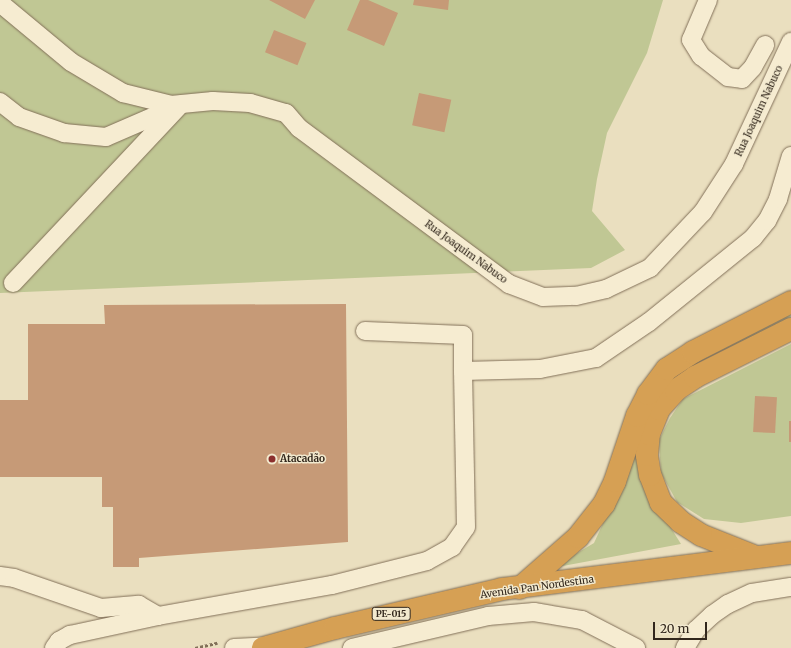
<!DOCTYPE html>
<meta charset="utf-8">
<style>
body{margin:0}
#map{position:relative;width:791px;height:648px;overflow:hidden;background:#eadfbf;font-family:Merriweather,serif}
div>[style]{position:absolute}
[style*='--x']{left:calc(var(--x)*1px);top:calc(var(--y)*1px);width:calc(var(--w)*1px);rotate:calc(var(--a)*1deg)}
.green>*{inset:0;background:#c0c794}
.building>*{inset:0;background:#c69a77;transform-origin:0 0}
.path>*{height:2.5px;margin-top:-1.25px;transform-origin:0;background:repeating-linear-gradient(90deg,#827059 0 3px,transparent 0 5px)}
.roads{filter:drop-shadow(0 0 1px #827059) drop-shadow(0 0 1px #827059)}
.minor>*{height:18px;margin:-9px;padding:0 9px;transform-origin:9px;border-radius:9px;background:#f6ecd1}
.highway>*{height:22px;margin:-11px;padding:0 11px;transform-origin:11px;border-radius:11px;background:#d6a054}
.dots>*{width:11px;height:11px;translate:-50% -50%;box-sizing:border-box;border:2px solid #f2e9ce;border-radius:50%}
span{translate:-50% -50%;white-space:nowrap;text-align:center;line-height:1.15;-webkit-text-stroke:3px #f2e9ce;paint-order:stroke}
.shield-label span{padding:1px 3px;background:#f2e9ce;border:1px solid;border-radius:3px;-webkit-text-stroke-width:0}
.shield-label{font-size:9px;color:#32271c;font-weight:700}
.street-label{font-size:10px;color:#32271c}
.poi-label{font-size:10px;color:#32271c;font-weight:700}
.left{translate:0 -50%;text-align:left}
.scale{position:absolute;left:653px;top:622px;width:54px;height:18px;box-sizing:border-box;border:2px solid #32271c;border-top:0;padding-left:5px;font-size:12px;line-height:14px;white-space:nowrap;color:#32271c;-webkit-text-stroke:3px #f2e9ce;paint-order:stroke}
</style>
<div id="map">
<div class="green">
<div style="clip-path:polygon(0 0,663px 0,647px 53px,607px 133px,597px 179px,592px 211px,625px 250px,591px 268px,0 293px)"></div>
<div style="clip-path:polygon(791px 308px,791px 321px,683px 378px,656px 407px,643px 439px,646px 475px,656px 504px,681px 544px,552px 568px,594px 543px,615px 497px,643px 414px,671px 375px)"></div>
<div style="clip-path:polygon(791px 344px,791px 516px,741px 523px,704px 519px,677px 502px,661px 473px,659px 440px,670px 418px,683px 399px)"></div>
</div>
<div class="building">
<div style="clip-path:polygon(269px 0,315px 0,305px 19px)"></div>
<div style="clip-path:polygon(360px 0,368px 0,398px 13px,384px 46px,347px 30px)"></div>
<div style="clip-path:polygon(414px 0,449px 0,448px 10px,413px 5px)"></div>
<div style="left:274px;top:30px;width:35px;height:24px;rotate:22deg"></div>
<div style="left:419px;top:93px;width:33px;height:33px;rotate:12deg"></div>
<div style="clip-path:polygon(346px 304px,348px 542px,139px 558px,139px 567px,113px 567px,113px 507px,102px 507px,102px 477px,0 477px,0 400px,28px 400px,28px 324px,105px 324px,104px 305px)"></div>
<div style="left:755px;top:396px;width:22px;height:36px;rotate:3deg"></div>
<div style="left:789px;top:421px;width:2px;height:21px"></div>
</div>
<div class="path">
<div style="--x:195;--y:648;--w:23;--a:-13"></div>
</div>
<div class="roads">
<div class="minor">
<div style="--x:708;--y:0;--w:43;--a:113"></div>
<div style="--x:691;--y:40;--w:19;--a:58"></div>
<div style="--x:701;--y:56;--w:34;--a:38"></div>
<div style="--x:728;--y:77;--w:14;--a:8"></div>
<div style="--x:742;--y:79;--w:16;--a:-47"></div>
<div style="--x:753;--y:67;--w:25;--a:-61"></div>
<div style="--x:0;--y:3;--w:92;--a:39.7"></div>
<div style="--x:71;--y:62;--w:61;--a:30.8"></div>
<div style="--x:123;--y:93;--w:49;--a:14"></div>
<div style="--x:171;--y:105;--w:42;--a:-5.4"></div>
<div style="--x:213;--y:101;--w:37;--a:3"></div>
<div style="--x:250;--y:103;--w:37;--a:16"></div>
<div style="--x:286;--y:113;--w:20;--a:49"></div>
<div style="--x:299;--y:128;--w:262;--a:36.6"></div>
<div style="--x:509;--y:284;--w:36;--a:21"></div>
<div style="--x:543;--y:297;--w:33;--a:-2"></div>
<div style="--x:576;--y:296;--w:31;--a:-13"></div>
<div style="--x:606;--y:289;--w:49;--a:-25.5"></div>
<div style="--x:650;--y:268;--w:77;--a:-46.6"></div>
<div style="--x:703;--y:212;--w:57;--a:-57.1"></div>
<div style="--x:734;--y:164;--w:135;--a:-65"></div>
<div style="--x:0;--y:102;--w:24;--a:38"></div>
<div style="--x:19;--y:117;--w:48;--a:19.6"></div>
<div style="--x:64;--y:133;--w:42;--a:5.4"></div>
<div style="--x:106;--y:137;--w:73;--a:-23.4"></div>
<div style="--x:13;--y:283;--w:245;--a:-46.8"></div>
<div style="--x:365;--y:331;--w:98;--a:2.3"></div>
<div style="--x:463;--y:335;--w:36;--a:90"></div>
<div style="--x:0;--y:576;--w:14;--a:8"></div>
<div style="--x:14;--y:578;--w:92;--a:19"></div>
<div style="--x:101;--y:608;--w:38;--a:-5"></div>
<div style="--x:139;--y:605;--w:22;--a:30"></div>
<div style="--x:158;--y:616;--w:177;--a:-10.1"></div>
<div style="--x:332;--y:585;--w:98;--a:-14.2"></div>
<div style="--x:427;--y:561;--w:29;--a:-29"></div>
<div style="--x:452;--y:547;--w:24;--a:-55"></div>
<div style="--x:466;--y:527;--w:156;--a:-91.1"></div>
<div style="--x:463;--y:371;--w:77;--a:-1.5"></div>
<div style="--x:540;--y:369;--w:57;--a:-11.1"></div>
<div style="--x:596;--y:358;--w:64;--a:-34.2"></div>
<div style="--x:649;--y:322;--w:134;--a:-38.9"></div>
<div style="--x:753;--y:238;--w:22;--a:-51"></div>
<div style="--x:767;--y:221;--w:25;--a:-63"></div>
<div style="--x:778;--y:199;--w:45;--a:-73.2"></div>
<div style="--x:54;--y:648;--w:9;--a:-54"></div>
<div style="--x:59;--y:641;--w:13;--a:-29"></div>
<div style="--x:70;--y:635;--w:90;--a:-12.2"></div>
<div style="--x:234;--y:648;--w:35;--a:-3"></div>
<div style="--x:352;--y:648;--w:140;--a:-13.2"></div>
<div style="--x:488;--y:616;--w:46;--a:-5"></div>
<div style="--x:534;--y:612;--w:49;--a:9.5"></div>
<div style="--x:582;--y:620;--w:61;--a:27.4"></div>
<div style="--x:685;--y:648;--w:21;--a:-59"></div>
<div style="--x:696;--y:630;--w:22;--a:-43"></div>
<div style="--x:712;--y:615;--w:19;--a:-35"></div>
<div style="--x:728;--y:604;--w:26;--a:-25"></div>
<div style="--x:752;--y:593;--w:39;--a:-9"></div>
</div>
<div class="highway">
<div style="--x:756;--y:557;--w:59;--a:-158.2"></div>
<div style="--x:701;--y:535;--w:24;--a:-147"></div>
<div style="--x:681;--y:522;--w:28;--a:-136"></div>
<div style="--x:661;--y:503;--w:30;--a:-111"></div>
<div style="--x:650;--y:475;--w:20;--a:-99"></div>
<div style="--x:647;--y:455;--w:21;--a:-85"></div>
<div style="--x:649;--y:434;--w:27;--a:-68"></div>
<div style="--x:659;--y:409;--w:25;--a:-48"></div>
<div style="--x:676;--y:390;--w:23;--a:-34"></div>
<div style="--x:695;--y:377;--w:107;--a:-26.6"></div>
<div style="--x:520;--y:588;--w:77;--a:-41.3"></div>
<div style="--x:578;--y:537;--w:42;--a:-51.8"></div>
<div style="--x:604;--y:504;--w:25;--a:-64"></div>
<div style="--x:615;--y:481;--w:69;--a:-71.3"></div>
<div style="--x:637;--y:416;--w:25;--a:-63"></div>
<div style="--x:648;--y:394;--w:31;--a:-53"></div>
<div style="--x:667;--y:369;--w:31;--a:-33"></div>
<div style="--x:693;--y:352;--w:110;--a:-27"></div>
<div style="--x:263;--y:648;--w:75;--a:-15.5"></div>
<div style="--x:335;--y:628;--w:171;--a:-13.1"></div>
<div style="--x:502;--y:589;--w:291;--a:-7.1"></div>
</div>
</div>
<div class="dots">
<div style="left:272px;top:459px;background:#8c2f2d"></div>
</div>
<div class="shield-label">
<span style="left:391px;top:614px">PE-015</span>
</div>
<div class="street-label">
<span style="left:759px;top:111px;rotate:-65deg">Rua Joaquim Nabuco</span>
<span style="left:466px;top:252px;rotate:36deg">Rua Joaquim Nabuco</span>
<span style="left:537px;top:587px;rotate:-8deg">Avenida Pan Nordestina</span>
</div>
<div class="poi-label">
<span class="left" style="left:280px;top:459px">Atacadão</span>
</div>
<div class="scale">20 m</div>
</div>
